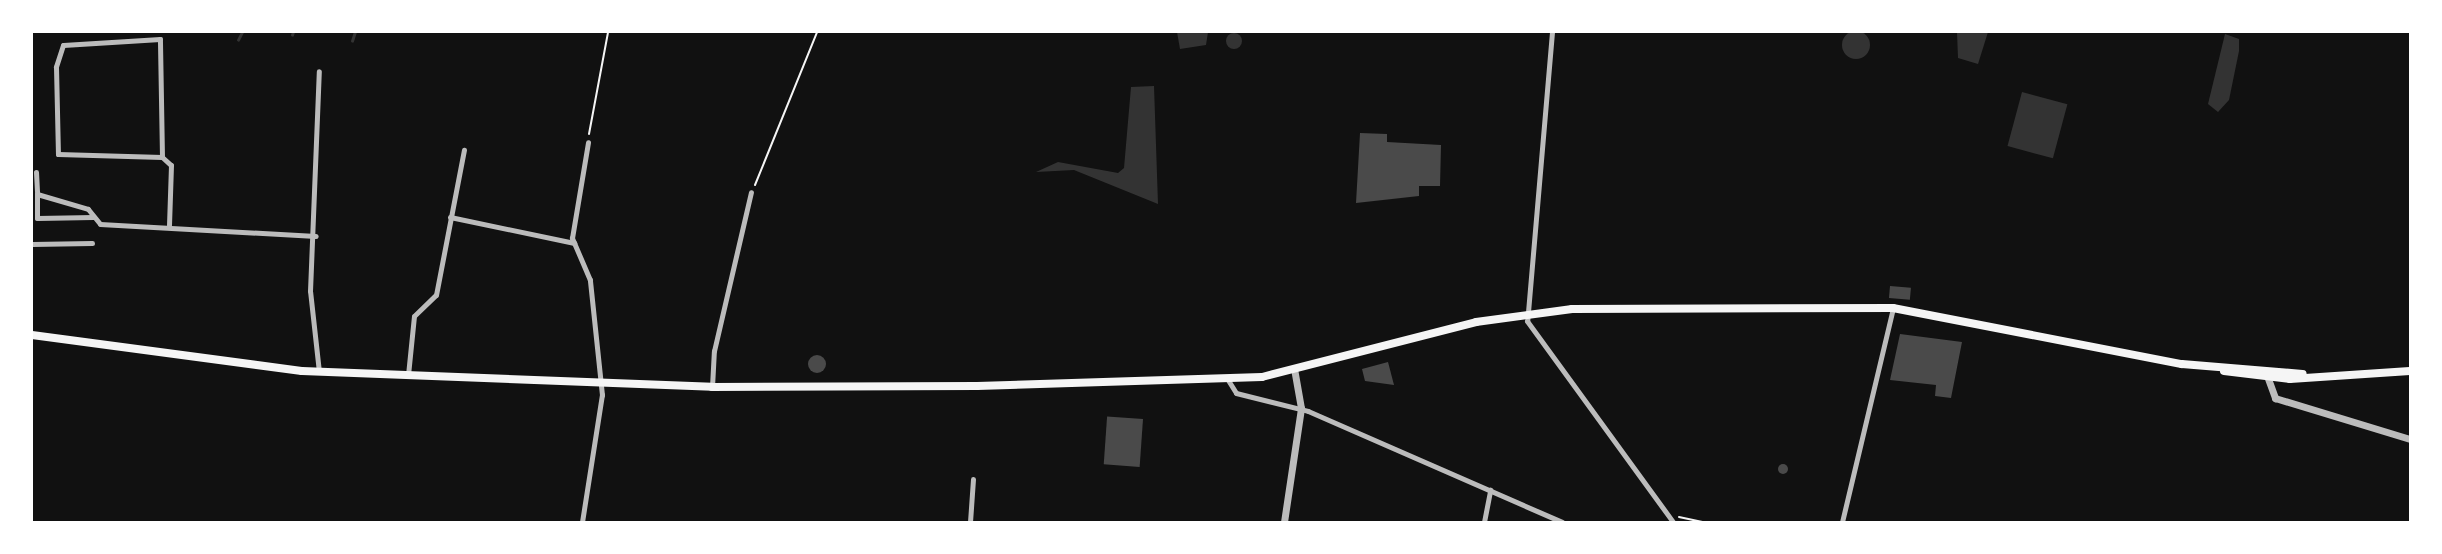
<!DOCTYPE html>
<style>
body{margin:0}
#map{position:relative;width:2442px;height:554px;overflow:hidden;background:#111;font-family:"Noto Serif",serif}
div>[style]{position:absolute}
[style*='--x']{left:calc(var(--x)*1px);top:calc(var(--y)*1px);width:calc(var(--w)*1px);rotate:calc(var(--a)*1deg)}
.water>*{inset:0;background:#333;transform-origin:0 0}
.round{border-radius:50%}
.stream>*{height:2.5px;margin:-1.25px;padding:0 1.25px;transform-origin:1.25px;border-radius:1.25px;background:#333}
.building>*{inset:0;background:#4a4a4a;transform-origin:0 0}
.path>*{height:2px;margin:-1px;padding:0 1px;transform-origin:1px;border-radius:1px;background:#f5f5f5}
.minor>*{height:5px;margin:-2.5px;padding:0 2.5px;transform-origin:2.5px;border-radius:2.5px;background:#bcbcbc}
.tertiary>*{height:7px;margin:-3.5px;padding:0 3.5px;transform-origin:3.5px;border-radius:3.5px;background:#bcbcbc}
.secondary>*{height:8px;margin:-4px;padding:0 4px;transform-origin:4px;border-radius:4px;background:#f5f5f5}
span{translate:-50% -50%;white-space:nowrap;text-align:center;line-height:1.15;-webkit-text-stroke:5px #fff;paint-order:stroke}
.frame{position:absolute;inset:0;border:33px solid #fff;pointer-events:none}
</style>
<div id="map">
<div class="water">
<div class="round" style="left:1842px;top:31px;width:28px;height:28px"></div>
<div style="clip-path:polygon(1177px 32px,1208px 32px,1206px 45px,1180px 49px)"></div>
<div style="clip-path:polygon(1957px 32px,1988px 32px,1978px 64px,1958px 58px)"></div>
<div class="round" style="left:1226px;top:33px;width:16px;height:16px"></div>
<div style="clip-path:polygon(2225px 34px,2239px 39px,2239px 51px,2229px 100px,2218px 112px,2208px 104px)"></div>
<div style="clip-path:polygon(1154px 86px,1158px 204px,1074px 170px,1036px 172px,1058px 162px,1118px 173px,1124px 168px,1131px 87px)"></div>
<div style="left:2022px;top:92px;width:47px;height:56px;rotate:15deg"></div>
</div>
<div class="stream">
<div style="--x:292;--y:35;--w:3;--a:-72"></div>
<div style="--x:238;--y:40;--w:9;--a:-63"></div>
<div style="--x:352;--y:41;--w:9;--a:-72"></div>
</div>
<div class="building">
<div style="clip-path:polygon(1360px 133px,1387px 134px,1387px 142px,1441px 145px,1440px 186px,1419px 186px,1419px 196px,1356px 203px)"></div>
<div style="left:1890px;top:286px;width:21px;height:12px;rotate:5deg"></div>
<div style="clip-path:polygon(1900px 334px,1962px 342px,1951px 398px,1935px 396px,1936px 385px,1890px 380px)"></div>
<div class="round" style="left:808px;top:355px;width:18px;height:18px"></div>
<div style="clip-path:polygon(1388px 362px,1394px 385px,1365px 381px,1362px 369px)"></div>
<div style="left:1143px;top:419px;width:48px;height:36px;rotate:94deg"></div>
<div class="round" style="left:1778px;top:464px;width:10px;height:10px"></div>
</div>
<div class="path">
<div style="--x:589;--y:134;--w:104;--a:-79.4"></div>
<div style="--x:755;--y:185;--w:165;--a:-67.9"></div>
<div style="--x:1679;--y:517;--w:24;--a:12"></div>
</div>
<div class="minor">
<div style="--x:1552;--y:32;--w:290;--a:94.9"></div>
<div style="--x:1527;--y:321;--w:248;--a:54"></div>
<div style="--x:162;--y:157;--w:118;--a:-91"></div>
<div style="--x:160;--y:39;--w:97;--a:176.5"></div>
<div style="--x:63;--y:45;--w:23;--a:108"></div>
<div style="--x:56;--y:67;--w:87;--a:88.7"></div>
<div style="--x:58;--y:154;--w:104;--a:1.7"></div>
<div style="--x:162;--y:157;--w:12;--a:42"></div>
<div style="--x:171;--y:165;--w:60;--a:91.9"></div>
<div style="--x:36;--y:172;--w:22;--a:87"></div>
<div style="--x:93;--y:217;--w:56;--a:179"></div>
<div style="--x:37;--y:218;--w:24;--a:-90"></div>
<div style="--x:37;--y:194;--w:53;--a:16.4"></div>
<div style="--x:88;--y:209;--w:19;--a:51"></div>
<div style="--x:100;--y:224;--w:216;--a:3.2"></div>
<div style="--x:450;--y:217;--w:127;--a:11.8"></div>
<div style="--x:32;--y:244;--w:60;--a:-1"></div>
<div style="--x:319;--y:372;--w:81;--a:-96.3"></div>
<div style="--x:310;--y:291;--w:220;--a:-87.7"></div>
<div style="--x:408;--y:375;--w:59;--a:-84.2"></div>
<div style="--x:414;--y:316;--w:30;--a:-44"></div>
<div style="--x:436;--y:295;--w:148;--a:-79.1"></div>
<div style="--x:1228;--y:380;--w:15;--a:58"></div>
<div style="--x:1236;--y:393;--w:74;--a:14"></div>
<div style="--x:1308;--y:411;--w:277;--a:23.6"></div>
<div style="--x:712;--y:387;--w:36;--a:-87"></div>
<div style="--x:714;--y:351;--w:163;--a:-76.9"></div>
<div style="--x:582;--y:522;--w:129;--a:-81.1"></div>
<div style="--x:602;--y:395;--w:116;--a:-96"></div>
<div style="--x:590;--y:280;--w:46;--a:-113.2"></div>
<div style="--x:572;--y:238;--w:97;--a:-80.5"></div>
<div style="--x:970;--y:522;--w:43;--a:-86"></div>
<div style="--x:1484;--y:522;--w:33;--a:-79"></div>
<div style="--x:1842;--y:522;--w:220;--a:-76.6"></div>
</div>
<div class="tertiary">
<div style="--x:2266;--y:373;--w:27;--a:70"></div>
<div style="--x:2275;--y:398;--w:141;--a:16.9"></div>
<div style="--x:1284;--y:522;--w:115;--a:-81.5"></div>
<div style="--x:1301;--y:408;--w:39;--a:-100"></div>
</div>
<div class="secondary">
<div style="--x:32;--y:335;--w:272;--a:7.6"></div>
<div style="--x:302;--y:371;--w:410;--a:2.2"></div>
<div style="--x:712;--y:387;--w:265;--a:-0.2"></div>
<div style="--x:977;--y:386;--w:285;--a:-1.8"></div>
<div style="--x:1262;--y:377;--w:221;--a:-14.4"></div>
<div style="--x:1476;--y:322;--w:97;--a:-7.7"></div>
<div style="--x:1572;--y:309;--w:321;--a:-0.2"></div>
<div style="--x:1893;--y:308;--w:294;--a:11"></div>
<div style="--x:2182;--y:364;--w:121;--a:4.7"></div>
<div style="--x:2224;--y:371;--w:66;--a:6.9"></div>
<div style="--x:2290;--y:379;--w:120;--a:-3.8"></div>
</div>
<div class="frame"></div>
</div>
